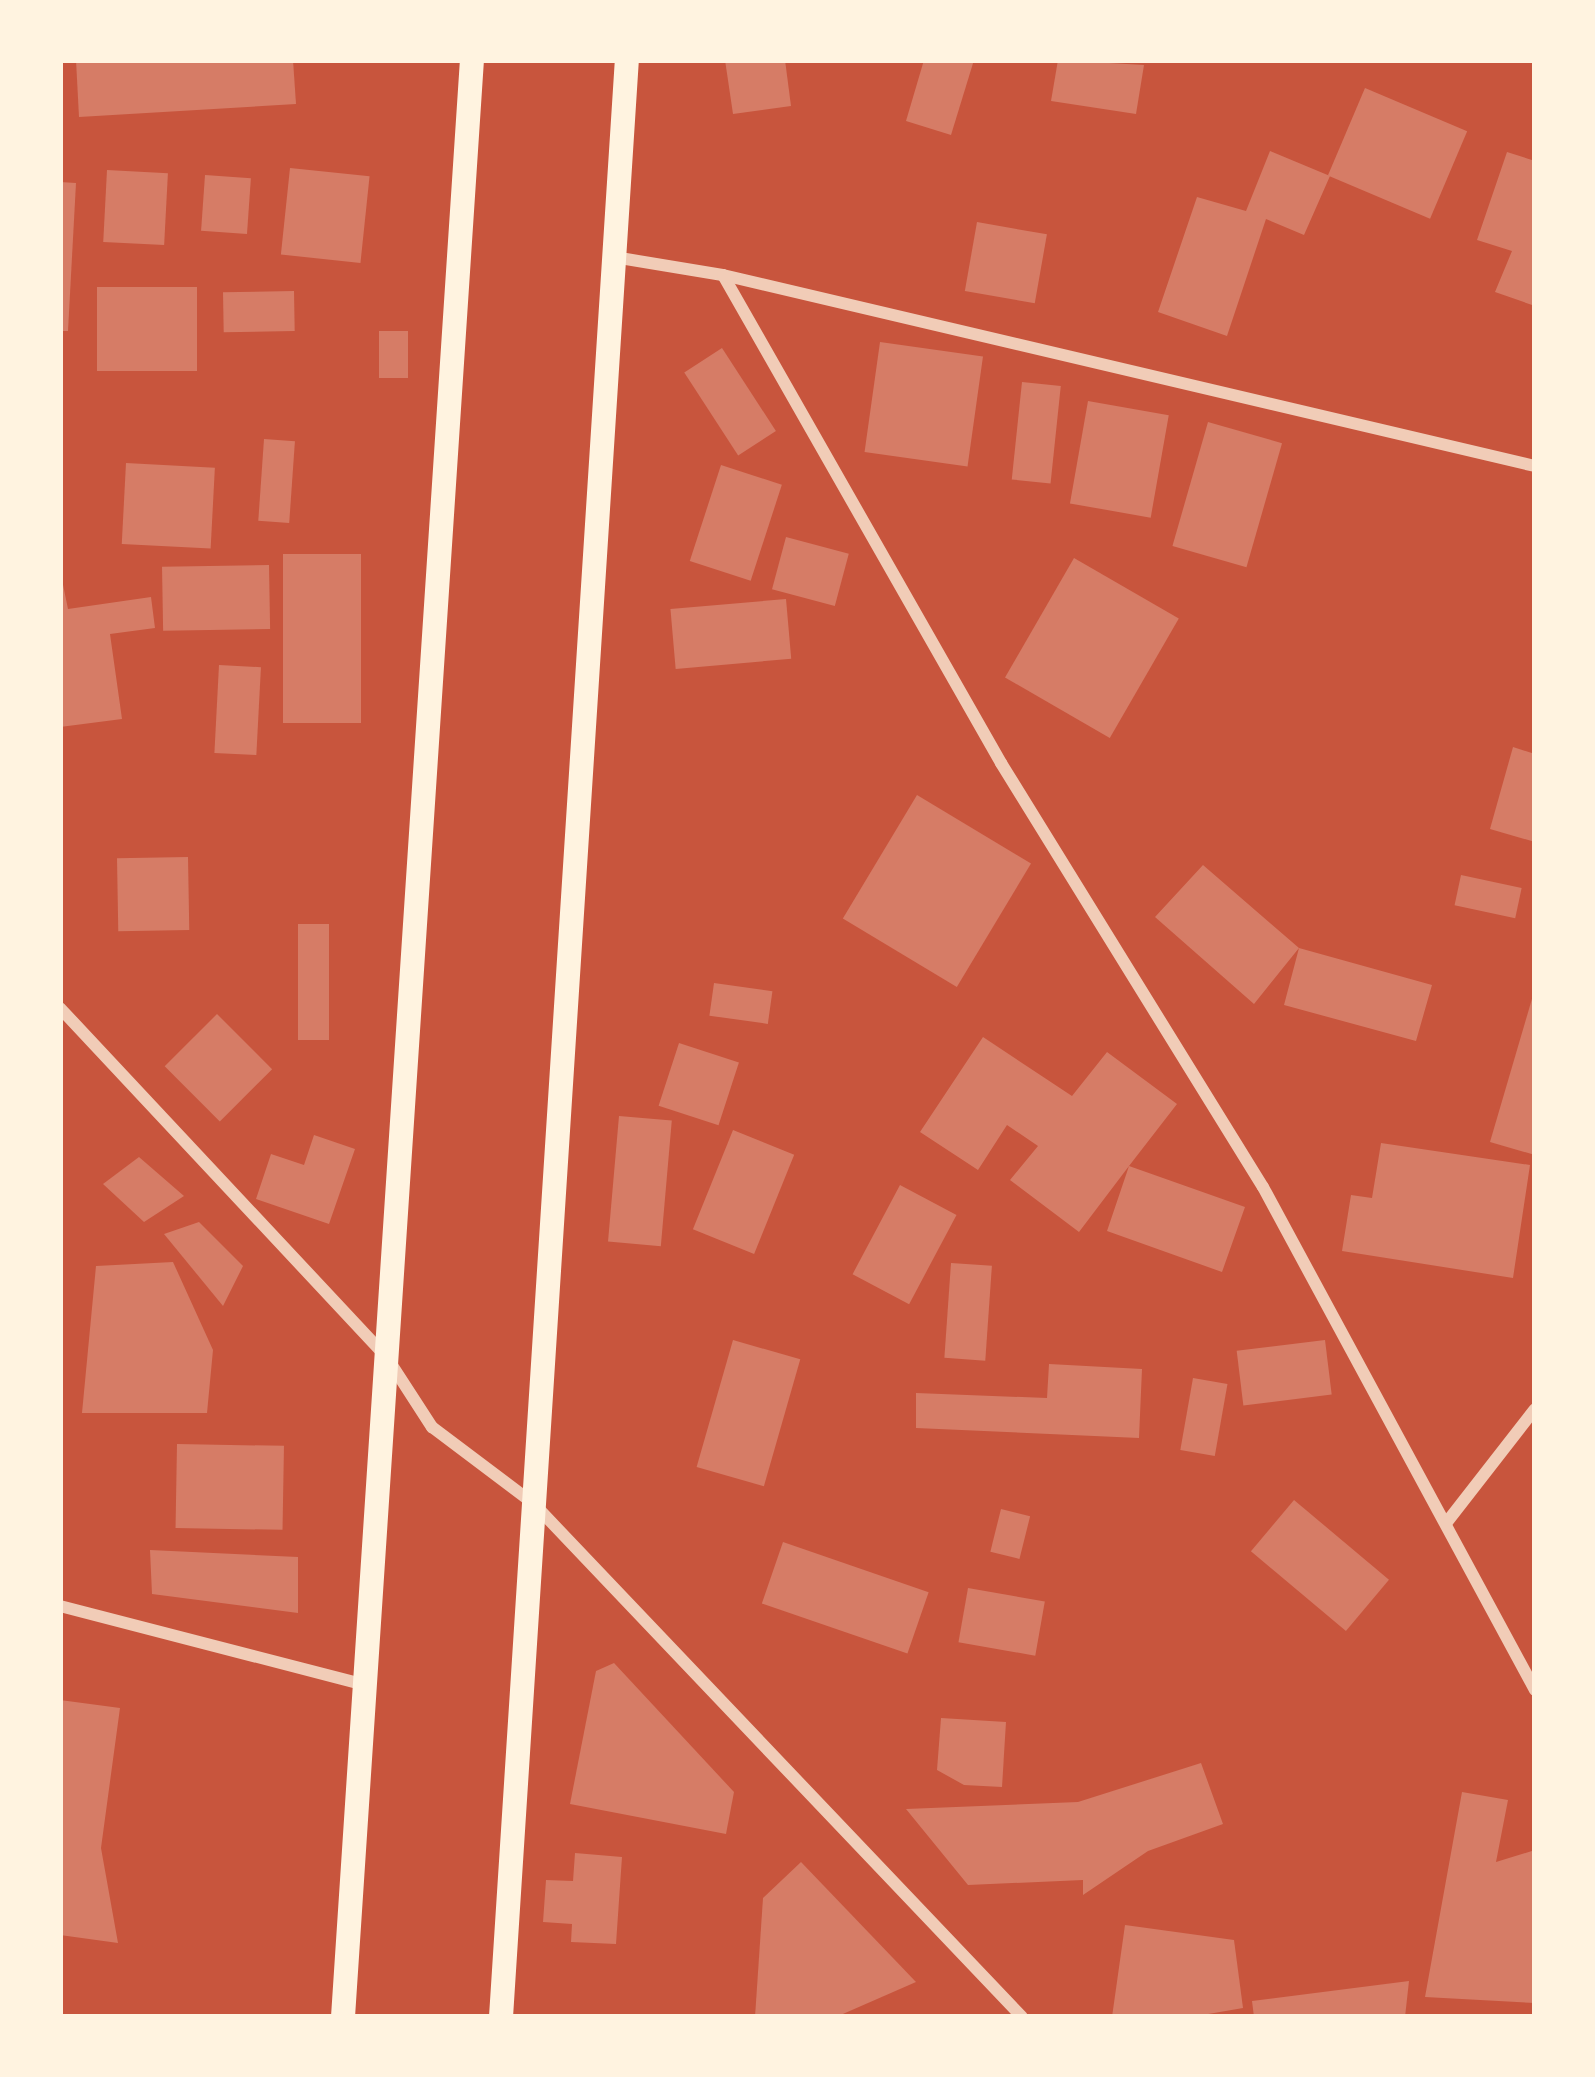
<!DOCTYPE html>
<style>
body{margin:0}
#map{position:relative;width:1595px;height:2077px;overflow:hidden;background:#c8553d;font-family:Figtree,sans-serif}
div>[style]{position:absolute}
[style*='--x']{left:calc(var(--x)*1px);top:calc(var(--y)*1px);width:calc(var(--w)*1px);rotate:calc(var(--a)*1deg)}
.building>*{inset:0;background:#d67c66;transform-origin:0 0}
.minor>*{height:12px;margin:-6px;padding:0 6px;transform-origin:6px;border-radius:6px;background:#f1ccb7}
.secondary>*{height:24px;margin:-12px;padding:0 12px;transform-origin:12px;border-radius:12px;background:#fff3e0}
span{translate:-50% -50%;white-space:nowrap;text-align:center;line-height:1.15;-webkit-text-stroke:12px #fff3e0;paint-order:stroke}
.frame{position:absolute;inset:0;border:63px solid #fff3e0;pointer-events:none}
</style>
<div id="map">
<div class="building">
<div style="clip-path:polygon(76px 60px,293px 60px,296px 104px,79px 117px)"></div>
<div style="clip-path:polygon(725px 60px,785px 60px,791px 106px,733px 114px)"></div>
<div style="clip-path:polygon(924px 60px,974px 60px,951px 135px,906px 121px)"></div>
<div style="clip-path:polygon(1058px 60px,1144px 65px,1136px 114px,1051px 101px)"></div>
<div style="left:1365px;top:88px;width:111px;height:95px;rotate:23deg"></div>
<div style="clip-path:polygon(1270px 151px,1330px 176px,1304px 235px,1266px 219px,1227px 336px,1158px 312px,1197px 197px,1246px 211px)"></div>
<div style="clip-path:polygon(1507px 152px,1535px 161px,1535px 306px,1495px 292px,1512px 251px,1477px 240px)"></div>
<div style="left:290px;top:168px;width:80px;height:87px;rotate:6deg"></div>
<div style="left:107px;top:170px;width:61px;height:72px;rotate:3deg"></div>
<div style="left:205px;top:175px;width:46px;height:56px;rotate:4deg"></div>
<div style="clip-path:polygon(60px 182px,76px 183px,68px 331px,60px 331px)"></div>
<div style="left:977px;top:222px;width:71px;height:70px;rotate:10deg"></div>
<div style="left:97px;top:287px;width:100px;height:84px"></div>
<div style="left:294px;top:291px;width:40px;height:71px;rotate:89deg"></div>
<div style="left:379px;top:331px;width:29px;height:47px"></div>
<div style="left:880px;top:342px;width:104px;height:111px;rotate:8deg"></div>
<div style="left:722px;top:348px;width:99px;height:45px;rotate:57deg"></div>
<div style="left:1022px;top:382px;width:39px;height:98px;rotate:6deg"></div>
<div style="left:1088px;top:401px;width:82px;height:104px;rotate:10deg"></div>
<div style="left:1208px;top:422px;width:77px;height:129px;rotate:16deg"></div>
<div style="left:264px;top:439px;width:31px;height:82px;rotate:4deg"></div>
<div style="left:126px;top:463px;width:89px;height:81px;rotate:3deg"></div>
<div style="left:721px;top:465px;width:64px;height:101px;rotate:18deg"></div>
<div style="left:786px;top:537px;width:65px;height:54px;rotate:15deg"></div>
<div style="left:283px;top:554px;width:78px;height:169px"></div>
<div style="left:1074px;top:558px;width:121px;height:138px;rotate:30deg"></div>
<div style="left:269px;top:565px;width:64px;height:107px;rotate:89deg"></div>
<div style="clip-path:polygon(60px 570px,68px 609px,151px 597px,155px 628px,110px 634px,122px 719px,60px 727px)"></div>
<div style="left:786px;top:599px;width:60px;height:116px;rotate:85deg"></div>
<div style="left:219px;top:665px;width:42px;height:88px;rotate:3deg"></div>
<div style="clip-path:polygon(1513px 747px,1535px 754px,1535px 842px,1490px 829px)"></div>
<div style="left:917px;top:795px;width:133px;height:144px;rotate:31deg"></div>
<div style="left:188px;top:857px;width:73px;height:71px;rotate:89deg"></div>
<div style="clip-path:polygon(1203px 865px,1299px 948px,1432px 985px,1416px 1041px,1284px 1005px,1299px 948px,1254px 1004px,1155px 917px)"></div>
<div style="left:1461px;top:875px;width:62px;height:31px;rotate:12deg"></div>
<div style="left:298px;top:924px;width:31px;height:116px"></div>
<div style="left:714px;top:983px;width:59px;height:33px;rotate:8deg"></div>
<div style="clip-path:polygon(1534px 992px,1535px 992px,1535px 1155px,1490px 1142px)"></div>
<div style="left:217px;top:1014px;width:78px;height:74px;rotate:45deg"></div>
<div style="clip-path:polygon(983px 1037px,1072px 1096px,1107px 1052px,1177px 1104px,1129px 1166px,1245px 1207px,1222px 1272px,1107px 1231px,1129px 1166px,1079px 1232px,1010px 1180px,1038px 1146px,1007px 1125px,978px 1170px,920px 1132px)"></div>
<div style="left:679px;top:1043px;width:63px;height:66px;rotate:18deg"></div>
<div style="left:619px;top:1116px;width:53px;height:126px;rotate:5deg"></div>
<div style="left:733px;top:1130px;width:66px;height:107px;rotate:22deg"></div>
<div style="clip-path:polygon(314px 1135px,355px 1149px,329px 1224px,256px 1199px,271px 1154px,304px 1165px)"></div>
<div style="clip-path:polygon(1381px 1143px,1530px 1165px,1513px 1278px,1342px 1251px,1351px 1195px,1372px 1198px)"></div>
<div style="clip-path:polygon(139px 1157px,184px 1196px,144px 1222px,103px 1184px)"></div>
<div style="left:900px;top:1185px;width:64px;height:101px;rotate:28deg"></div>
<div style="clip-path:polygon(199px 1222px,243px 1266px,223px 1306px,164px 1234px)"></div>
<div style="clip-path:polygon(173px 1262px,213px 1350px,207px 1413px,82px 1413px,96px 1266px)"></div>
<div style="left:951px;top:1263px;width:41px;height:95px;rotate:4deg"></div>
<div style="left:733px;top:1340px;width:70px;height:132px;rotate:16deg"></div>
<div style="left:1325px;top:1340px;width:55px;height:89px;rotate:83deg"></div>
<div style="clip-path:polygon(1049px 1364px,1142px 1369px,1139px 1438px,916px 1428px,916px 1393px,1047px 1398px)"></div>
<div style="left:1193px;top:1378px;width:35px;height:73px;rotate:10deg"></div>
<div style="left:177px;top:1444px;width:107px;height:84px;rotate:1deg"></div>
<div style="left:1294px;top:1500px;width:124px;height:67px;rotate:40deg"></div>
<div style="left:1001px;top:1509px;width:30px;height:44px;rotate:14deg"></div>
<div style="left:783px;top:1542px;width:154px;height:65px;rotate:19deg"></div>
<div style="clip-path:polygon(150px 1550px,298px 1557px,298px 1613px,152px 1594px)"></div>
<div style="left:968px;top:1588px;width:78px;height:55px;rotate:10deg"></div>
<div style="clip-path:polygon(614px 1663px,734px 1792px,726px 1834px,570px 1804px,596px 1671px)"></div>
<div style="clip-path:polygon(60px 1700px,120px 1708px,101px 1848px,118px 1943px,60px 1935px)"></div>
<div style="clip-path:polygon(941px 1718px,1006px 1722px,1002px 1787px,964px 1785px,937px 1770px)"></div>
<div style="clip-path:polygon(1201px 1763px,1223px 1824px,1148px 1851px,1083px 1895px,1083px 1880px,968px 1885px,906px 1809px,1078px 1802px)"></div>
<div style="clip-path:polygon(1462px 1792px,1508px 1800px,1496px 1862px,1535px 1850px,1535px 2003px,1425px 1997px)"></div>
<div style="clip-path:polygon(575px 1853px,622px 1857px,616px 1944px,571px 1942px,572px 1924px,543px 1922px,546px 1880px,573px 1881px)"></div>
<div style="clip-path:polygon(801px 1862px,916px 1982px,836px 2017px,755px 2017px,763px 1898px)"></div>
<div style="clip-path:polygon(1125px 1925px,1234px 1940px,1243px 2008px,1191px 2017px,1112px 2017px)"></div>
<div style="clip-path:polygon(1409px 1981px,1405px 2017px,1254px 2017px,1252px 2001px)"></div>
</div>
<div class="minor">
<div style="--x:614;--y:257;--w:110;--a:9.4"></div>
<div style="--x:723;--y:275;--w:562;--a:60.33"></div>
<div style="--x:1001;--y:763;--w:498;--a:58.3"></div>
<div style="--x:1263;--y:1187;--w:572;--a:61.6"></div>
<div style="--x:723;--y:275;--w:834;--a:13.24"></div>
<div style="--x:60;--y:1008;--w:477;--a:46.9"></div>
<div style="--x:386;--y:1356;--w:85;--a:57.1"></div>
<div style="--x:432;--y:1427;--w:128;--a:37"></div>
<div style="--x:534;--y:1504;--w:708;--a:46.43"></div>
<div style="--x:1447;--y:1522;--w:143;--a:-52.1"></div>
<div style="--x:60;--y:1606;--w:315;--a:14.5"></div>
</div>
<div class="secondary">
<div style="--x:343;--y:2017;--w:1961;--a:-86.23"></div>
<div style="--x:501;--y:2017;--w:1961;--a:-86.32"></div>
</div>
<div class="frame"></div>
</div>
